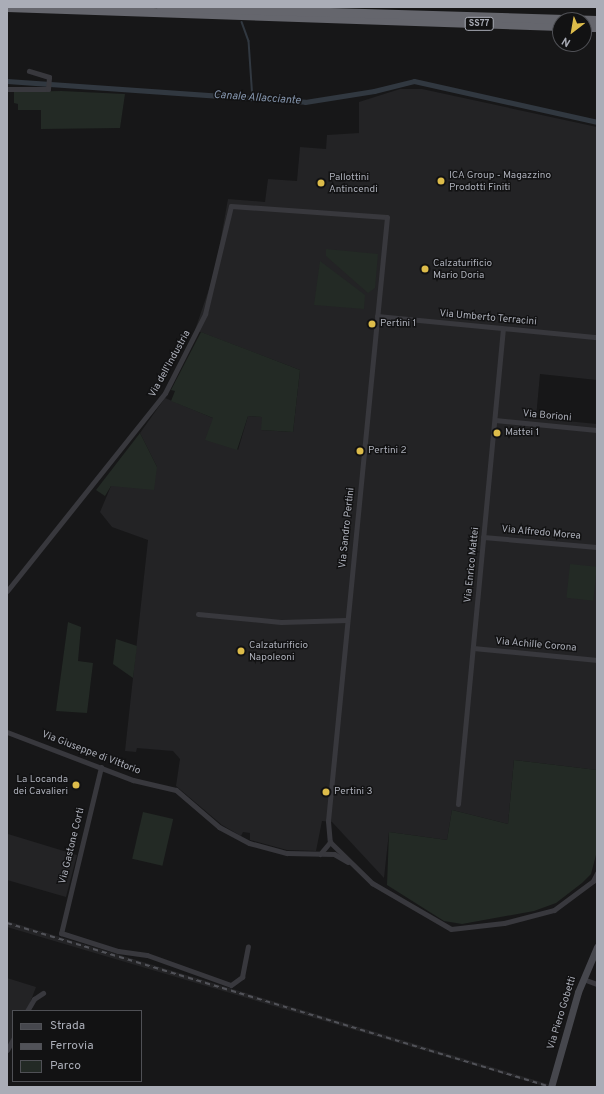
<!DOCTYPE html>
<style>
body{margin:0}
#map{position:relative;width:604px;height:1094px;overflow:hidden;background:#171718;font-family:Overpass,sans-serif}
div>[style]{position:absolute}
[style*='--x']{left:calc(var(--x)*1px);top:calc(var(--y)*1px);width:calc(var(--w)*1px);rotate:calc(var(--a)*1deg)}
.built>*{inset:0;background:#232325}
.green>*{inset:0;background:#232a25;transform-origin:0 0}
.stream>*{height:1.5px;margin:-0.75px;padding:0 0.75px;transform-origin:0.75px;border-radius:0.75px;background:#313840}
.canal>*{height:5px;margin:-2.5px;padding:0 2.5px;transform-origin:2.5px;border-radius:2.5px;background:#313840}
.street>*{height:5px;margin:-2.5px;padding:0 2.5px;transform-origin:2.5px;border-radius:2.5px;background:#38383d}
.secondary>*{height:7px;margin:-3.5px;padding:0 3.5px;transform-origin:3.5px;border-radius:3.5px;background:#46474d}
.highway>*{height:9px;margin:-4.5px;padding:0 4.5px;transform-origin:4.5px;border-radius:4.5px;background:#65666d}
.rail>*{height:1.5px;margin-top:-0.75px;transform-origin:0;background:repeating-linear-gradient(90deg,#515258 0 5px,transparent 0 9px)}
.dots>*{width:11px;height:11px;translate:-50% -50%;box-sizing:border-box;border:2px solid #121213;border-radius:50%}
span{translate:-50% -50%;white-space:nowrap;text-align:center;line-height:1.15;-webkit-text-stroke:3px #121213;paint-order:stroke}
.shield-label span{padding:1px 3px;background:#121213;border:1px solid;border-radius:3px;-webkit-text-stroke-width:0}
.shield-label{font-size:9px;color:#aaadb7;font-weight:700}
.poi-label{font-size:10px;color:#aaadb7}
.left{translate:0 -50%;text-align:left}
.right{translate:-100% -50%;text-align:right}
.street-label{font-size:10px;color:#aaadb7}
.water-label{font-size:11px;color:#8596ae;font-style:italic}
.frame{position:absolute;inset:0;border:8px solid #aaadb7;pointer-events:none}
.legend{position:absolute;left:12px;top:1010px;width:130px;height:72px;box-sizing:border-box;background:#121213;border:1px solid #4f5055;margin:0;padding:5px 7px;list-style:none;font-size:12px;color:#aaadb7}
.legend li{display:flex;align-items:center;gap:8px;height:20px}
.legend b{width:20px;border:1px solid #4f5055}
.north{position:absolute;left:552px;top:12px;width:40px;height:40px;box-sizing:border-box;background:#121213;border:1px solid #4f5055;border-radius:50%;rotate:211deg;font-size:11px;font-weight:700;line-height:16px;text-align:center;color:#aaadb7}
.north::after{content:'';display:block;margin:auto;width:14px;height:18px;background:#ddbc4a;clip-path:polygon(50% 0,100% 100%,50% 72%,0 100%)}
</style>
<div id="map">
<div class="built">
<div style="clip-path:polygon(400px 89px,422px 89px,597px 127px,597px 380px,540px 374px,536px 418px,597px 424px,597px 770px,514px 760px,508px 824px,452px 810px,447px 840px,389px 832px,384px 878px,332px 822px,322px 821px,316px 851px,287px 850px,250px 840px,250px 833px,243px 832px,241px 836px,222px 825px,176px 786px,180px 759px,173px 751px,137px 748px,136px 752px,125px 751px,148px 540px,112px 527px,100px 512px,111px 486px,157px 467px,140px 433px,165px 398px,213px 418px,238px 450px,248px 416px,262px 417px,262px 430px,293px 432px,300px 370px,195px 330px,215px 271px,228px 199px,265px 202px,268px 179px,297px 181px,300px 147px,326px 149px,327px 135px,359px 133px,359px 102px)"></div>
<div style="clip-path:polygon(8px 834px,77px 855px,66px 897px,7px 880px)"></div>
<div style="clip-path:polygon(7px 921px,548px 1084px,547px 1087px,7px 927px)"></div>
<div style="clip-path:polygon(7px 978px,36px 987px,27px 1011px,13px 1011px,13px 1039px,7px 1050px)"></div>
</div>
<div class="green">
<div style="clip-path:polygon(61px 91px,125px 94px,120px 128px,41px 129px,41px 110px,18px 110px,18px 104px,14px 103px,14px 92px)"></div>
<div style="clip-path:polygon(326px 249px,378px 254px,375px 288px,368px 293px,326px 256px)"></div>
<div style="clip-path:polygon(320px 261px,365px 295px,364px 309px,314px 305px)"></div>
<div style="clip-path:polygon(201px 332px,300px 370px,293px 432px,261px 430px,262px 417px,248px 416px,237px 450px,205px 440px,213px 418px,171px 401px,175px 391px,171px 390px)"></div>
<div style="clip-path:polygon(140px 433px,157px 467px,154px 490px,111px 486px,105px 496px,96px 490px)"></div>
<div style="left:570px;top:564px;width:27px;height:34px;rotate:6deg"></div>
<div style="clip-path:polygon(68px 622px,81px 627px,78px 661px,93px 663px,87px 713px,56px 711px)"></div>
<div style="clip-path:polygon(116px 639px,137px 646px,133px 678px,113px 664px)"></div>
<div style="clip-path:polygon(514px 760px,597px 770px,597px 851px,591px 874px,582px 883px,556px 903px,534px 911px,462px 924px,444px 921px,387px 885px,389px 832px,447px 840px,452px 810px,508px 824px)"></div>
<div style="left:143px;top:812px;width:31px;height:48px;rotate:13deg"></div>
</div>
<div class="stream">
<div style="--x:242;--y:22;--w:20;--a:70"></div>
<div style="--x:249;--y:41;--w:58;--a:86.1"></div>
</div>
<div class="canal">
<div style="--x:7;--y:81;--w:299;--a:4"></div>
<div style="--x:305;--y:102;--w:70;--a:-9.1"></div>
<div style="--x:374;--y:91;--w:41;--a:-14"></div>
<div style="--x:414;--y:81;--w:188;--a:12.6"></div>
</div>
<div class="street">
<div style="--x:7;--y:89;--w:41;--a:0"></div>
<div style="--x:48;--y:89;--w:12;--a:-85"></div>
<div style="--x:49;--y:77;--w:21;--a:-163"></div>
<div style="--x:377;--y:316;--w:221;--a:5.5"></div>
<div style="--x:495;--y:420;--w:102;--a:5.6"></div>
<div style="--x:483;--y:537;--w:114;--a:5"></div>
<div style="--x:7;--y:591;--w:253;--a:-51.4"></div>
<div style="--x:165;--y:393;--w:89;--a:-63.1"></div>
<div style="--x:205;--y:314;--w:111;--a:-76.5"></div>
<div style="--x:231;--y:206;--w:156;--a:4"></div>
<div style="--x:387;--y:217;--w:607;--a:95.58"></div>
<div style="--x:328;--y:821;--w:21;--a:85"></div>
<div style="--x:198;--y:614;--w:83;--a:5.5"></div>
<div style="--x:281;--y:622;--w:66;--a:-1.7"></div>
<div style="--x:473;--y:648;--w:125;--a:5.5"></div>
<div style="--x:7;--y:732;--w:135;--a:20.9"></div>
<div style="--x:133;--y:780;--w:44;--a:13.1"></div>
<div style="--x:176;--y:790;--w:57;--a:40.7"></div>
<div style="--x:219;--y:827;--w:34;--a:28"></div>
<div style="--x:249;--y:843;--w:39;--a:15"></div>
<div style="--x:287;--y:853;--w:47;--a:1.2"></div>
<div style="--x:334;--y:854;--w:16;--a:30"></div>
<div style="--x:101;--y:767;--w:171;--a:103.5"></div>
<div style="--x:61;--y:933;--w:60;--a:17.5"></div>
<div style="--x:118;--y:951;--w:29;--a:8"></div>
<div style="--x:147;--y:955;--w:89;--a:19.7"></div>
<div style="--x:231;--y:985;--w:14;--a:-36"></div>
<div style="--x:242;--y:977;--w:31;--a:-79"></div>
<div style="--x:458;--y:804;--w:477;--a:-84.6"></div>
<div style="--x:330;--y:842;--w:59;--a:44.3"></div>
<div style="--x:372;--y:883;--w:91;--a:30.2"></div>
<div style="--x:451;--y:929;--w:53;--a:-6.5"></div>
<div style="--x:504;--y:923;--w:52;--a:-14.6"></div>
<div style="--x:554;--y:910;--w:49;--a:-36.6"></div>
<div style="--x:593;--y:881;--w:9;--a:-63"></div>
<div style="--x:320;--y:854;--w:16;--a:-50"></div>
<div style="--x:583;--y:979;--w:15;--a:20"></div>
<div style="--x:27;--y:1011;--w:14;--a:-60"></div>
<div style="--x:34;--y:999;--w:11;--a:-34"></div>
<div style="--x:7;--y:1050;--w:13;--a:-61"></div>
</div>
<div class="secondary">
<div style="--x:551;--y:1087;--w:99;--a:-74.1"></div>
<div style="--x:578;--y:992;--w:49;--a:-67.1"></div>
</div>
<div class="highway">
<div style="--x:7;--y:7;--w:553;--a:1.97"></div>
<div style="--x:161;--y:7;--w:436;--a:1.7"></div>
<div style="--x:584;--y:27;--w:13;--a:0"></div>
</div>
<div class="rail">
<div style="--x:7;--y:923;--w:568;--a:16.78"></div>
</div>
<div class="dots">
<div style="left:441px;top:181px;background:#ddbc4a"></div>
<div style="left:321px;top:183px;background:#ddbc4a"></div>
<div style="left:425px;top:269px;background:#ddbc4a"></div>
<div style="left:372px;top:324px;background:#ddbc4a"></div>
<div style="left:497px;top:433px;background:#ddbc4a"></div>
<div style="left:360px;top:451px;background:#ddbc4a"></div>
<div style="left:241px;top:651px;background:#ddbc4a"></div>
<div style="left:76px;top:785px;background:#ddbc4a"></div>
<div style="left:326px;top:792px;background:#ddbc4a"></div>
</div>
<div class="shield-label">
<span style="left:479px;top:24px">SS77</span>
</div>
<div class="poi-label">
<span class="left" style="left:449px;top:181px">ICA Group - Magazzino<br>Prodotti Finiti</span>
<span class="left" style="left:329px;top:183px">Pallottini<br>Antincendi</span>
<span class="left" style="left:433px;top:269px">Calzaturificio<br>Mario Doria</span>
<span class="left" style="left:380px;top:324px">Pertini 1</span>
<span class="left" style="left:505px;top:433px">Mattei 1</span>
<span class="left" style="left:368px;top:451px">Pertini 2</span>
<span class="left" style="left:249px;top:651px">Calzaturificio<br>Napoleoni</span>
<span class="right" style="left:68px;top:785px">La Locanda<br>dei Cavalieri</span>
<span class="left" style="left:334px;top:792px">Pertini 3</span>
</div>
<div class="street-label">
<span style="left:488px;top:318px;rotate:5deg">Via Umberto Terracini</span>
<span style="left:170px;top:364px;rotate:-61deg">Via dell'Industria</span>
<span style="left:547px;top:416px;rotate:5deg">Via Borioni</span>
<span style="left:347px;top:528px;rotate:-84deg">Via Sandro Pertini</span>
<span style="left:541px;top:533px;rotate:5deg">Via Alfredo Morea</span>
<span style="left:472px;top:565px;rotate:-84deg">Via Enrico Mattei</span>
<span style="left:536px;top:645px;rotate:5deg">Via Achille Corona</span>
<span style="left:91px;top:753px;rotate:21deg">Via Giuseppe di Vittorio</span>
<span style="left:72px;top:846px;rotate:-76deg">Via Gastone Corti</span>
<span style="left:562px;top:1013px;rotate:-73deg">Via Piero Gobetti</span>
</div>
<div class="water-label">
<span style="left:257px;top:98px;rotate:4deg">Canale Allacciante</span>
</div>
<div class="frame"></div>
<ul class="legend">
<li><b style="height:5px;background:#46474d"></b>Strada</li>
<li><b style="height:5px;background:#515258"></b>Ferrovia</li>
<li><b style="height:11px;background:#232a25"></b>Parco</li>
</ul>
<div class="north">N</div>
</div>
